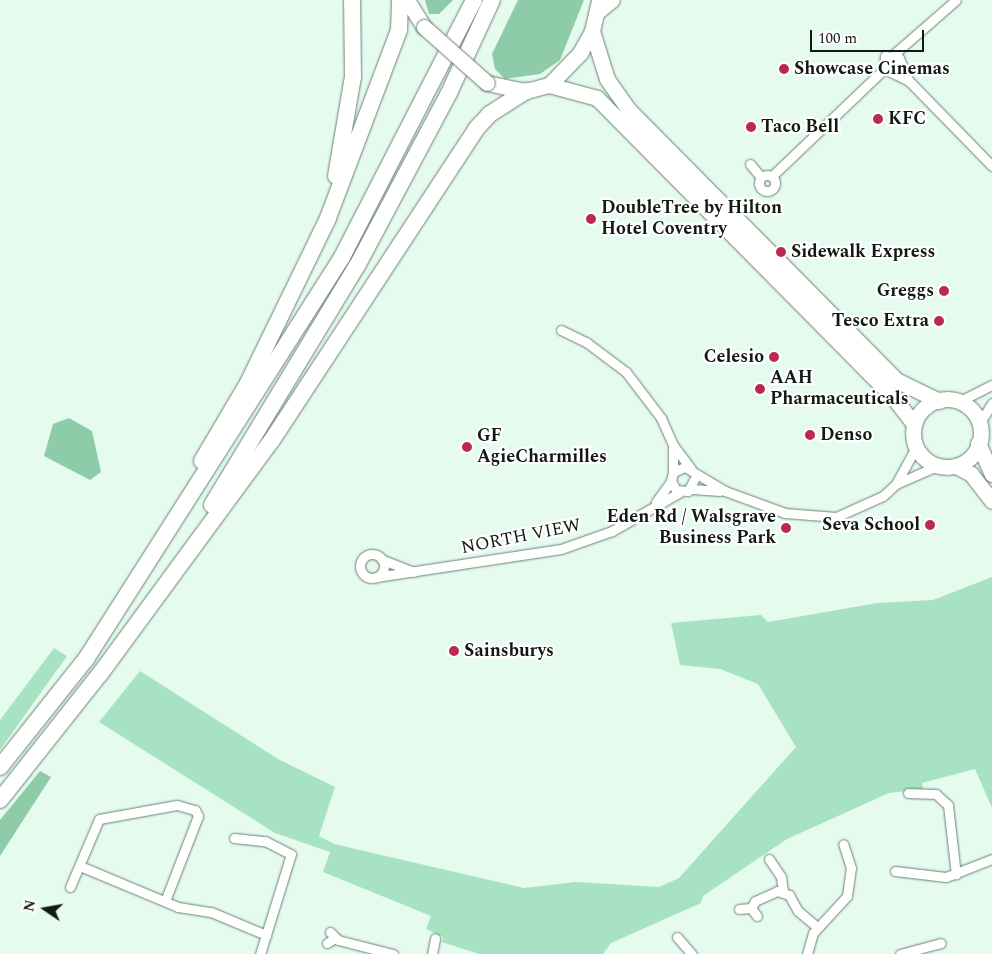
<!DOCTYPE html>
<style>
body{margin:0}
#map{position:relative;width:992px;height:954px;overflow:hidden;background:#e5fbee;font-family:Spectral,serif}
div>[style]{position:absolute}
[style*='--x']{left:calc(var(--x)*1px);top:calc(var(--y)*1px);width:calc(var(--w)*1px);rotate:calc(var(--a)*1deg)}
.green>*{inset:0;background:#a7e3c2}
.forest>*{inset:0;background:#8ecba9}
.roads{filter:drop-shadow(0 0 1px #6c8074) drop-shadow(0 0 1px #6c8074)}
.minor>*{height:9px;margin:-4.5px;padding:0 4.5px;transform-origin:4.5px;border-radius:4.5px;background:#fff}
.minor>.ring{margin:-4.5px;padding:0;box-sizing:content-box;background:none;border:9px solid #fff;border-radius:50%}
.trunk>*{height:15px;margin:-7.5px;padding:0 7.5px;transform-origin:7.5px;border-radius:7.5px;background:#fff}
.trunk>.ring{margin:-7.5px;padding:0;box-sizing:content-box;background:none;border:15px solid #fff;border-radius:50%}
.motorway>*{height:16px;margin:-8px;padding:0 8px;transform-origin:8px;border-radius:8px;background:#fff}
.bridges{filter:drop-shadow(0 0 1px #6c8074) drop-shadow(0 0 1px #6c8074)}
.trunk-bridge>*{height:15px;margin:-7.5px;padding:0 7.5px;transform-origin:7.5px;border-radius:7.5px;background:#fff}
.dots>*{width:14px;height:14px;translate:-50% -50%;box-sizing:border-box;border:2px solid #fff;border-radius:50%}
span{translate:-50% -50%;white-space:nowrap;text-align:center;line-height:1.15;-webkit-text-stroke:4.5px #fff;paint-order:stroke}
.poi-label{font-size:18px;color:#131a16;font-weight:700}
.left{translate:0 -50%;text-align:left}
.right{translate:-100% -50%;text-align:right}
.street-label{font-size:18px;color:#131a16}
.north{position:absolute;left:20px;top:884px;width:50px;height:50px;-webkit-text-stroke:4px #fff;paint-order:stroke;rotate:282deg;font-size:14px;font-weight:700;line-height:20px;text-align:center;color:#131a16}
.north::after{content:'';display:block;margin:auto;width:18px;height:22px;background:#131a16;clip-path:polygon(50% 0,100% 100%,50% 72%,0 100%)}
.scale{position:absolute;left:810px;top:30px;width:114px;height:22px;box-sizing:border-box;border:2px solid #131a16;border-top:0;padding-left:6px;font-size:15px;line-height:18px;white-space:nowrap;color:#131a16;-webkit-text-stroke:4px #fff;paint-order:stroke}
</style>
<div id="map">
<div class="green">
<div style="clip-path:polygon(992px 577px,992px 808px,975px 769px,922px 783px,923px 789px,889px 793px,787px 839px,703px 896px,701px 903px,611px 943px,603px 954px,479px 954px,442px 942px,443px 937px,426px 929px,431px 916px,323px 872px,330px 852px,275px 833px,99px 722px,140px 671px,278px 759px,335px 787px,319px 836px,334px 844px,524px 888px,576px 882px,659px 887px,679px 878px,796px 747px,758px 684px,720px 669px,680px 665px,671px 623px,761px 615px,768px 622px,877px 603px,933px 600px)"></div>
<div style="clip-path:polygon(54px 648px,67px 656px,0 750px,0 720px)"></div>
</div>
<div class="forest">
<div style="clip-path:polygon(425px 0,453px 0,439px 14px,429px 14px)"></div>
<div style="clip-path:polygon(518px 0,584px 0,560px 60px,540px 74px,505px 79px,495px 69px,492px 54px)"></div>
<div style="clip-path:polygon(69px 418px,92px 431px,101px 472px,90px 480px,44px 456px,53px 424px)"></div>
<div style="clip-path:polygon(40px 771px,51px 777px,0 856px,0 820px)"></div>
</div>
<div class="roads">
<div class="minor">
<div style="--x:894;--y:54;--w:82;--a:-41.1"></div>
<div style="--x:909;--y:81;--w:28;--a:-154"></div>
<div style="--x:884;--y:69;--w:13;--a:-86"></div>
<div style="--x:885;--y:56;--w:14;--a:8"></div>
<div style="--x:899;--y:58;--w:25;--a:67"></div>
<div style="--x:909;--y:81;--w:119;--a:45.7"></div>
<div style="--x:750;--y:164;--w:17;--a:50"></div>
<div class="ring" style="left:759px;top:175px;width:7px;height:7px"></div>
<div style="--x:772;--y:176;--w:155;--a:-43.7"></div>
<div style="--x:561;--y:330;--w:28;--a:26"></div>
<div style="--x:586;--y:342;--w:50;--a:36.9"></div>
<div style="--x:626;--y:372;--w:58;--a:52.7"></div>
<div style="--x:661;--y:418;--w:30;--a:66"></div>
<div style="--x:673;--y:445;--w:30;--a:53"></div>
<div style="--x:960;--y:401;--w:36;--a:-27"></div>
<div style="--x:979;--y:424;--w:25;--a:-58"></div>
<div style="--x:673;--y:445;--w:27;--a:90"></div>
<div style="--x:696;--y:476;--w:17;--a:118"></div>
<div style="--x:688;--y:491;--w:12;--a:-175"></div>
<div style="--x:676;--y:490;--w:10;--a:-119"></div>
<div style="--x:671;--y:481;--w:9;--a:-77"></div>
<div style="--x:673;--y:472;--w:13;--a:-23"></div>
<div style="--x:685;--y:467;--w:47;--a:31"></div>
<div style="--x:725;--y:491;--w:64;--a:20.1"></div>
<div style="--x:785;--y:513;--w:51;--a:4.5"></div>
<div style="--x:836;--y:517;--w:51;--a:-24.1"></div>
<div style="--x:883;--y:496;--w:18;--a:-43"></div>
<div style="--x:896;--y:484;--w:42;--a:-61.6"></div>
<div style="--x:896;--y:484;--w:47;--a:-23.8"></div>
<div style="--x:692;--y:489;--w:28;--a:4"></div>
<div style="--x:656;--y:502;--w:26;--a:-54"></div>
<div class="ring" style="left:360px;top:554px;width:15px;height:15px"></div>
<div style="--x:383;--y:560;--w:33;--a:21"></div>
<div style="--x:376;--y:577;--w:187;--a:-8.6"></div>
<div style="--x:561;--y:549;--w:54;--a:-19.4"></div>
<div style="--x:612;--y:531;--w:78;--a:-29.8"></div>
<div style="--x:908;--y:793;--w:28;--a:2"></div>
<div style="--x:936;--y:794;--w:16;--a:43"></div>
<div style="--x:948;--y:805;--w:70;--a:83.5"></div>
<div style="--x:234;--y:838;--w:31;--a:6"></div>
<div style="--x:265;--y:841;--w:29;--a:27"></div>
<div style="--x:291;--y:854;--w:105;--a:107.2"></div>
<div style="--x:769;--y:859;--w:22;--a:56"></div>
<div style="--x:781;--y:877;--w:15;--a:82"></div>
<div style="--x:80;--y:866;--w:106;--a:22.7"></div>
<div style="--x:178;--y:907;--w:33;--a:9"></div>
<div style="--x:211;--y:912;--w:60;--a:22.7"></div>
<div style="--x:895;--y:871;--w:51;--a:6.7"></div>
<div style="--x:946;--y:877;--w:49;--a:-21.4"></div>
<div style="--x:70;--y:887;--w:74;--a:-66.9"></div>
<div style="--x:99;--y:819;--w:79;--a:-10.2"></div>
<div style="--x:177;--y:805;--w:19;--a:16"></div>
<div style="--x:195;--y:810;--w:7;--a:63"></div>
<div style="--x:198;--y:816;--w:91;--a:111.2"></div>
<div style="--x:739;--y:909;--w:12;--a:-5"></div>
<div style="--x:757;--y:916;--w:10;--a:-127"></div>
<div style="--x:751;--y:908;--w:8;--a:-60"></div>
<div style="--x:755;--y:901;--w:24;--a:-24"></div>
<div style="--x:777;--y:891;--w:13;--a:18"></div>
<div style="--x:789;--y:895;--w:18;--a:61"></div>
<div style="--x:798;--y:911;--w:25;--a:40"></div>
<div style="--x:330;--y:932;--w:11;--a:45"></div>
<div style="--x:338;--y:940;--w:57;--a:14.3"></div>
<div style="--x:677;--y:937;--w:23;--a:49"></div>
<div style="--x:327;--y:943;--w:9;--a:-32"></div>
<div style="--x:432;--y:954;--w:16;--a:-79"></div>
<div style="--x:807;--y:954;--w:22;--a:-74"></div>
<div style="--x:813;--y:933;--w:50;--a:-47.4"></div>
<div style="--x:847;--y:896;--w:28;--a:-82"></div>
<div style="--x:851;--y:868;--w:25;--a:-108"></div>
<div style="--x:900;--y:954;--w:42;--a:-15"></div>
</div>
<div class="trunk">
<div style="--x:407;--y:0;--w:32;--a:58"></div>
<div style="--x:597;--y:12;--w:19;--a:-39"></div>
<div style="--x:592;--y:31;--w:50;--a:72.6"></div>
<div style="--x:607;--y:79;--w:37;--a:55"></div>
<div style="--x:628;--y:109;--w:381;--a:45.3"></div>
<div style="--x:896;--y:380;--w:48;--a:26"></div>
<div style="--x:487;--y:83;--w:40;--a:12"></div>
<div style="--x:526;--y:91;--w:24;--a:-15"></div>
<div style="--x:549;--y:85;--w:45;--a:-45.9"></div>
<div style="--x:580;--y:53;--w:25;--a:-61"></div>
<div style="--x:592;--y:31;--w:32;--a:-77"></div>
<div style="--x:549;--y:85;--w:50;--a:15.2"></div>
<div style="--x:597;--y:98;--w:421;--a:45.3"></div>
<div style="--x:893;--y:397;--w:34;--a:52"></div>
<div class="ring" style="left:913px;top:399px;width:53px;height:53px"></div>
<div style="--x:978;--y:443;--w:34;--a:66"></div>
<div style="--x:956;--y:466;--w:17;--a:28"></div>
<div style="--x:971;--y:474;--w:34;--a:52"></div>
</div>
<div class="motorway">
<div style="--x:336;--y:176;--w:100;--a:-80.3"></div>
<div style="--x:353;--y:77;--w:77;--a:-90.7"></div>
<div style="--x:202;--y:461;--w:91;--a:-59.5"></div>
<div style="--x:248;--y:383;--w:183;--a:-64.1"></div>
<div style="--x:328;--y:218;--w:201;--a:-69.3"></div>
<div style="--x:399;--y:30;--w:30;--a:-88"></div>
<div style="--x:212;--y:505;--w:280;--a:-58.8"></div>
<div style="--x:357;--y:266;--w:196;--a:-62"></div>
<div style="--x:449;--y:93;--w:102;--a:-65.2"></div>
<div style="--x:0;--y:767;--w:138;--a:-51.5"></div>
<div style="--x:86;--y:659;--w:477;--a:-57.5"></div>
<div style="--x:342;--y:257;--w:289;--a:-62.8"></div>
<div style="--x:0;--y:800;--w:161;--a:-51.6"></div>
<div style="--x:100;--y:674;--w:290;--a:-53.7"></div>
<div style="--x:272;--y:440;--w:372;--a:-56.7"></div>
<div style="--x:476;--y:129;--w:21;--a:-47"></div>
<div style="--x:490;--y:114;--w:43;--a:-32.6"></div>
</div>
</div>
<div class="bridges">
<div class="trunk-bridge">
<div style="--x:424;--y:27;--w:84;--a:41.6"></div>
</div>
</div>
<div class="dots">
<div style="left:784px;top:69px;background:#b92952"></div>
<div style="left:878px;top:119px;background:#b92952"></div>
<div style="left:751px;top:127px;background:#b92952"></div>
<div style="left:591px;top:219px;background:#b92952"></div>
<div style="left:781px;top:252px;background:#b92952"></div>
<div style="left:944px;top:291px;background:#b92952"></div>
<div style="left:939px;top:321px;background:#b92952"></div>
<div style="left:774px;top:357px;background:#b92952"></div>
<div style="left:760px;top:389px;background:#b92952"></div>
<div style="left:810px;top:435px;background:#b92952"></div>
<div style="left:467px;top:447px;background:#b92952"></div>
<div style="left:930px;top:525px;background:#b92952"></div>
<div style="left:786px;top:528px;background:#b92952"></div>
<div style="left:454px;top:651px;background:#b92952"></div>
</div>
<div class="poi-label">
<span class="left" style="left:794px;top:69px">Showcase Cinemas</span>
<span class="left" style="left:888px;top:119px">KFC</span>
<span class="left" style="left:761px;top:127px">Taco Bell</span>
<span class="left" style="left:601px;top:219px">DoubleTree by Hilton<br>Hotel Coventry</span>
<span class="left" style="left:791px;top:252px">Sidewalk Express</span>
<span class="right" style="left:934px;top:291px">Greggs</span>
<span class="right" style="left:929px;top:321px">Tesco Extra</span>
<span class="right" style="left:764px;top:357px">Celesio</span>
<span class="left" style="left:770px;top:389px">AAH<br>Pharmaceuticals</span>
<span class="left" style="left:820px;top:435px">Denso</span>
<span class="left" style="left:477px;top:447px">GF<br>AgieCharmilles</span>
<span class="right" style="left:776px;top:528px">Eden Rd / Walsgrave<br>Business Park</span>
<span class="right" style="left:920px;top:525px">Seva School</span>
<span class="left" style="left:464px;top:651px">Sainsburys</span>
</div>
<div class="street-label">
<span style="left:521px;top:537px;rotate:-11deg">NORTH VIEW</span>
</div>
<div class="north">N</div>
<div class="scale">100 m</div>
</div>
